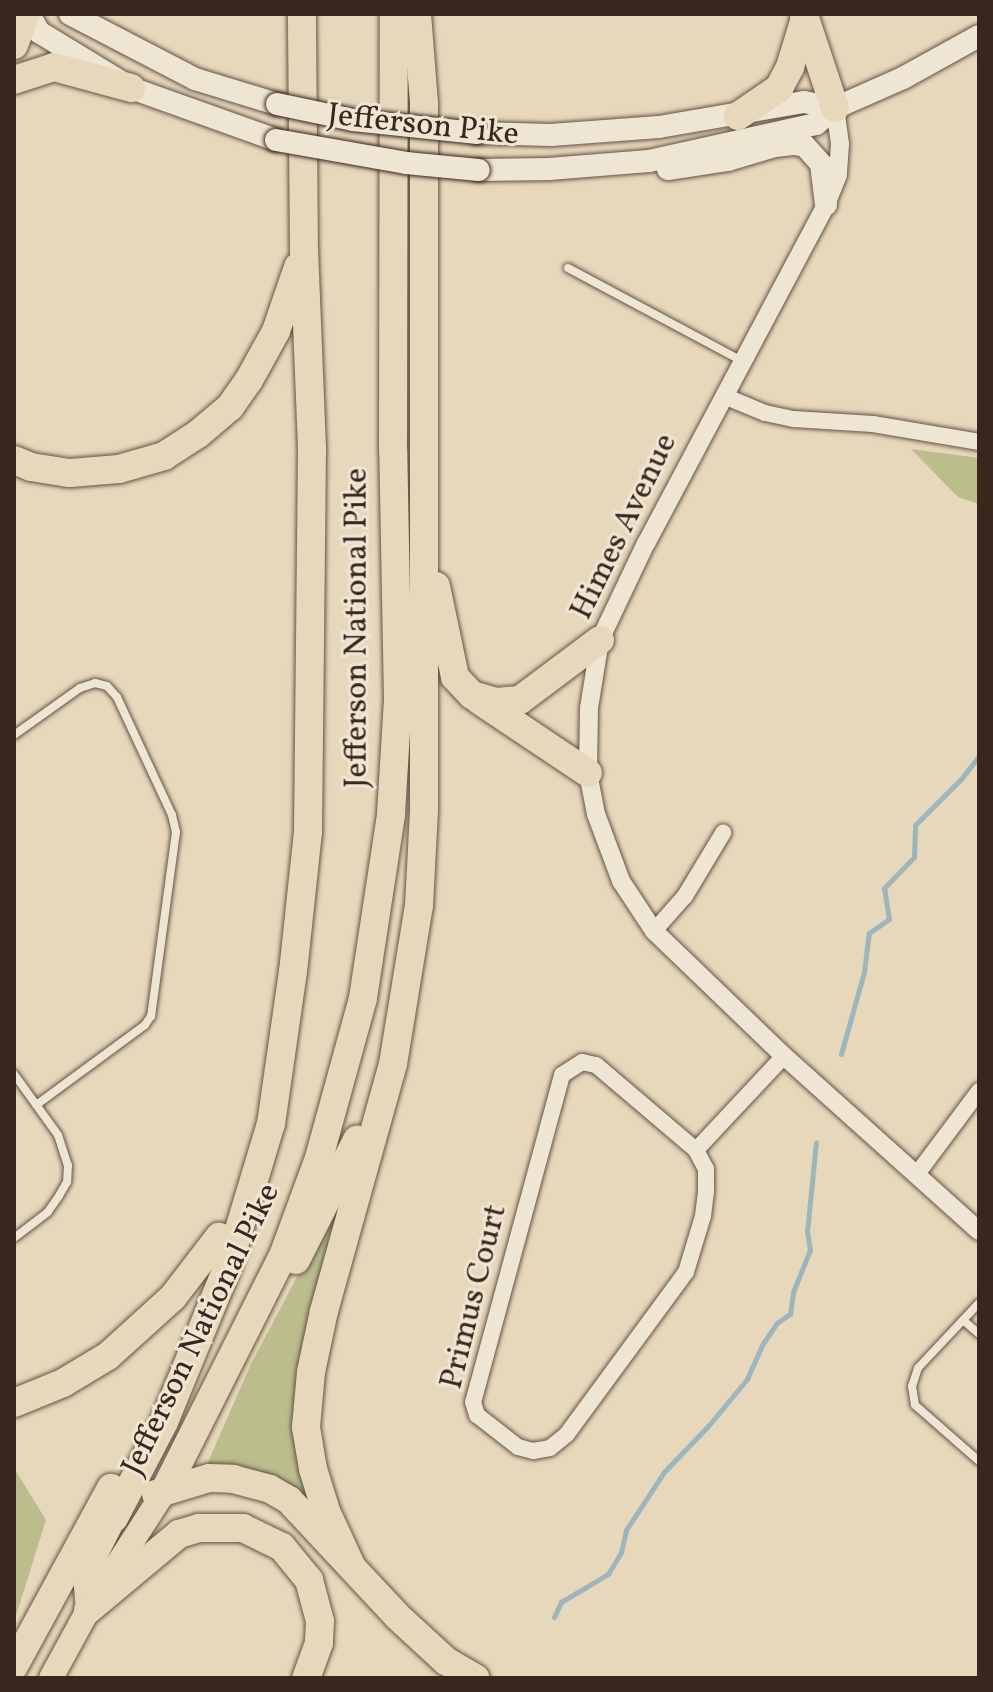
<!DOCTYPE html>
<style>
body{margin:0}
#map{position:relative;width:993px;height:1692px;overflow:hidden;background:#e7d7bb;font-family:Vollkorn,serif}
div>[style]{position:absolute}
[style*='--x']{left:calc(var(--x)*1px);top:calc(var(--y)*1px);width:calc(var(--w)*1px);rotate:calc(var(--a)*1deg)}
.green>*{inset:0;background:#bbbd8c}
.stream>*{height:5px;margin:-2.5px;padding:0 2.5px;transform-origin:2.5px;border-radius:2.5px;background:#9db6bc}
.roads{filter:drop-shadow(0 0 2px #645345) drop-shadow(0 0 2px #645345)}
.service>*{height:8px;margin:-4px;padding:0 4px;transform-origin:4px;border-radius:4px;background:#efe5d3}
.minor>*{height:16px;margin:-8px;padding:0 8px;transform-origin:8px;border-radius:8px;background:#efe5d3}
.tertiary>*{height:18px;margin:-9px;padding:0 9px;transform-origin:9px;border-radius:9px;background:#efe5d3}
.secondary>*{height:22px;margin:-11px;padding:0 11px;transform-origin:11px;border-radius:11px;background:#efe5d3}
.primary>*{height:24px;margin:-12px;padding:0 12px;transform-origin:12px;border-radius:12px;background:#e7d7bb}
.motorway>*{height:28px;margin:-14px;padding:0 14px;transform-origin:14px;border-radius:14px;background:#e7d7bb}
.bridges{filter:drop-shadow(0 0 2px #39271e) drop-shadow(0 0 2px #39271e)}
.secondary-bridge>*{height:22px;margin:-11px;padding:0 11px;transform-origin:11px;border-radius:11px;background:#efe5d3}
span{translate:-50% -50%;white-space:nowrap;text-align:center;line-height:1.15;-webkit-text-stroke:6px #efe5d3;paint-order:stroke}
.street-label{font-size:32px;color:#39271e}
.frame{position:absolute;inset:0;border:16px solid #39271e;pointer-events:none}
</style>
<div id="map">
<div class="green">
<div style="clip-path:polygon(911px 449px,979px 458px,979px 504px,958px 497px)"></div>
<div style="clip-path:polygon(355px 1167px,330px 1258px,313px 1502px,286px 1484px,209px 1466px,208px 1462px,251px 1364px)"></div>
<div style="clip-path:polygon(14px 1468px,46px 1520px,14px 1622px)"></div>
</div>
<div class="stream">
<div style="--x:841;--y:1054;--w:85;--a:-74.3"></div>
<div style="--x:864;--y:972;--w:39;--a:-83"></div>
<div style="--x:869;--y:933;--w:24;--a:-35"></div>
<div style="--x:889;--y:919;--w:31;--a:-99"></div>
<div style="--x:884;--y:888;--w:43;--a:-45.9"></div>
<div style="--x:914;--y:857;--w:32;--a:-88"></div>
<div style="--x:915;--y:825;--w:65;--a:-45"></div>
<div style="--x:961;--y:779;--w:29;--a:-52"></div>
<div style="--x:554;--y:1617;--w:17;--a:-65"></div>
<div style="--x:561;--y:1602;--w:55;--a:-30.8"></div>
<div style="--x:608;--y:1574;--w:26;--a:-59"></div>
<div style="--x:621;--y:1552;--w:23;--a:-77"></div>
<div style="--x:626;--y:1530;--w:69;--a:-56.8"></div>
<div style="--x:664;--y:1472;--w:65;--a:-46.2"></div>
<div style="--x:709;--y:1425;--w:60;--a:-50.4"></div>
<div style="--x:747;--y:1379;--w:37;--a:-66"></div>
<div style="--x:762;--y:1345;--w:27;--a:-56"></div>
<div style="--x:777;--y:1323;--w:16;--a:-35"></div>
<div style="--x:790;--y:1314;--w:22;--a:-82"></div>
<div style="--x:793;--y:1292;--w:45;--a:-68"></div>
<div style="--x:810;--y:1250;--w:18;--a:-99"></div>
<div style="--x:807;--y:1232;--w:90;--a:-84.3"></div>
</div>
<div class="roads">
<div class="service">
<div style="--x:568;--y:268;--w:197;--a:28.1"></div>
<div style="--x:14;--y:735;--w:81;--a:-35.5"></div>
<div style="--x:80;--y:688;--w:16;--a:-18"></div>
<div style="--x:95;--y:683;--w:12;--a:14"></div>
<div style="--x:107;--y:686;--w:15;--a:48"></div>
<div style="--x:117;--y:697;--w:130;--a:65"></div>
<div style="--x:172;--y:815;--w:17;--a:77"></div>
<div style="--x:176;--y:832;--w:186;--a:97.7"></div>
<div style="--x:151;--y:1016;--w:11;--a:124"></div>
<div style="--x:145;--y:1025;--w:135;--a:143.7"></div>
<div style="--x:14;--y:1074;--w:75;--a:54.2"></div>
<div style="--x:58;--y:1135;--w:32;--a:72"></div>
<div style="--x:68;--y:1165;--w:17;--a:93"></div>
<div style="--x:67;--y:1182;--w:16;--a:120"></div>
<div style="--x:59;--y:1196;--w:19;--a:125"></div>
<div style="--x:48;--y:1212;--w:43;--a:142.6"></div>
<div style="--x:979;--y:1303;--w:89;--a:133.2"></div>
<div style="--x:918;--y:1368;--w:19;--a:108"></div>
<div style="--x:912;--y:1386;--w:19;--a:81"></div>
<div style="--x:915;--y:1405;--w:85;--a:41.2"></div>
<div style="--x:963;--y:1320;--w:21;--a:41"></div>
</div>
<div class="minor">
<div style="--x:724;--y:396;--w:44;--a:22.5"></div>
<div style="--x:765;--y:413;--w:30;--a:12"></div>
<div style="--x:794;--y:419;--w:79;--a:3.6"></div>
<div style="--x:873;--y:424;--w:108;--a:9.6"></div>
<div style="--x:654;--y:931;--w:47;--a:-48.5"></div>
<div style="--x:685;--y:896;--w:74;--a:-58.9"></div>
<div style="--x:696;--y:1150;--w:131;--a:-139.6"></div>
<div style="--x:596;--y:1065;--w:14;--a:-168"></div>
<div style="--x:582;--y:1062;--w:24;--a:147"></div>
<div style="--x:562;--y:1075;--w:339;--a:105.2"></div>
<div style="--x:473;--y:1402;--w:14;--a:73"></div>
<div style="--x:477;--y:1415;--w:52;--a:38"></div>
<div style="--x:518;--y:1447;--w:16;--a:15"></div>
<div style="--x:533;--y:1451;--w:17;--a:-10"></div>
<div style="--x:550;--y:1448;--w:22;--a:-39"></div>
<div style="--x:567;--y:1434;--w:201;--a:-53.7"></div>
<div style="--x:686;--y:1272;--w:59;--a:-73.1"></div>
<div style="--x:703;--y:1216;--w:26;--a:-83"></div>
<div style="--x:706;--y:1190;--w:21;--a:-90"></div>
<div style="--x:706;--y:1169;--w:21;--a:-118"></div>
<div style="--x:696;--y:1150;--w:129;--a:-46.9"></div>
<div style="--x:917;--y:1174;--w:104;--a:-53.2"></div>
</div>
<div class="tertiary">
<div style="--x:835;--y:108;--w:36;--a:82"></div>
<div style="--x:840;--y:144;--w:31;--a:94"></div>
<div style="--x:838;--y:175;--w:32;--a:112"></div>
<div style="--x:826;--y:205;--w:383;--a:118"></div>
<div style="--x:646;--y:543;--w:107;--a:115.4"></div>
<div style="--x:600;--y:640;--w:69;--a:99.2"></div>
<div style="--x:589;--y:708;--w:65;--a:90.9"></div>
<div style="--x:588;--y:773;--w:42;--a:79"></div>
<div style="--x:596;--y:814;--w:72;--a:69.5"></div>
<div style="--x:621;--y:881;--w:60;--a:56.6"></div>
<div style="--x:654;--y:931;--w:180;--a:43.9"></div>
<div style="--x:784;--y:1056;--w:262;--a:41.9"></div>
</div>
<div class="secondary">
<div style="--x:29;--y:14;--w:21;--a:61"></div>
<div style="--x:39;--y:32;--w:108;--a:31.3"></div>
<div style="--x:131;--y:88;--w:154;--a:19.7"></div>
<div style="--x:70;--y:14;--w:141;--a:27.5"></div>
<div style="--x:195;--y:79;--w:86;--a:17"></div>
<div style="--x:477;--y:133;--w:74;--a:1.5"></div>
<div style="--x:551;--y:135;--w:108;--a:-4.2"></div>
<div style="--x:659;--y:127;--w:147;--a:-9.8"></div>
<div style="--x:804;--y:102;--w:32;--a:11"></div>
<div style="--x:668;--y:169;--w:61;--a:-8.5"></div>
<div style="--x:728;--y:160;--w:49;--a:-16.6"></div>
<div style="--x:775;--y:146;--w:20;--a:-6"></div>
<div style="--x:795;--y:144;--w:10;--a:11"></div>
<div style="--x:805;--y:146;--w:24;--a:48"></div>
<div style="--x:821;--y:164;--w:41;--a:83"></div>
<div style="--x:479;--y:170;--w:70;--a:-0.8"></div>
<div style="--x:549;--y:169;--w:100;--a:-4.6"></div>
<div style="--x:649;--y:161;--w:171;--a:-12.5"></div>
<div style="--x:816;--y:124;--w:25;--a:-40"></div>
<div style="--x:835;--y:108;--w:74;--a:-23.8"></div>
<div style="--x:903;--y:78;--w:87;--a:-28.9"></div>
</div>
<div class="primary">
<div style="--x:88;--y:1610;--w:34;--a:-95"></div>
<div style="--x:85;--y:1576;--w:65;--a:-63.4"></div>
<div style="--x:51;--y:1678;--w:77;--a:-61.4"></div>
<div style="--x:88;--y:1610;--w:140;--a:-57.2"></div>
</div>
<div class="motorway">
<div style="--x:804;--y:15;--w:98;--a:71.6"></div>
<div style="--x:14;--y:45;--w:33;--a:-69"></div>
<div style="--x:14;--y:80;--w:42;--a:-18"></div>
<div style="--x:54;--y:67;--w:80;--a:15.3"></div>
<div style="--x:738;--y:116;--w:50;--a:-34.3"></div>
<div style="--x:779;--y:88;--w:24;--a:-62"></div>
<div style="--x:790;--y:67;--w:51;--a:-73"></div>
<div style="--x:14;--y:460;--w:18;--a:22"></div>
<div style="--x:31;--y:467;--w:39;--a:9"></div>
<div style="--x:70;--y:473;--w:49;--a:-4.7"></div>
<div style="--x:119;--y:469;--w:47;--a:-16.1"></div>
<div style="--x:164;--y:456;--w:40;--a:-32.9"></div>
<div style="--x:198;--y:434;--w:42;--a:-40.2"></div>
<div style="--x:230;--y:407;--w:33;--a:-55"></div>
<div style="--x:249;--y:380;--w:56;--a:-61.1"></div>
<div style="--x:276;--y:331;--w:68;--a:-71"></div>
<div style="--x:436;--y:586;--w:93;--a:78.2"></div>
<div style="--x:455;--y:677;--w:25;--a:47"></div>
<div style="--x:472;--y:695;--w:25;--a:16"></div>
<div style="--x:496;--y:702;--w:24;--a:-5"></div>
<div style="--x:520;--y:700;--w:100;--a:-36.9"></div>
<div style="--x:479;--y:700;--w:131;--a:33.8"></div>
<div style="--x:296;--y:1260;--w:135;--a:-63.1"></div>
<div style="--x:14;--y:1403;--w:53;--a:-22.2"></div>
<div style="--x:63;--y:1383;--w:52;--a:-31"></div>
<div style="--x:108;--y:1356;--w:88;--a:-42.2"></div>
<div style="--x:173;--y:1297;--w:76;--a:-52.5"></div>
<div style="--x:164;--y:1492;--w:267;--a:-63.3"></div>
<div style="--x:284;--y:1253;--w:101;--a:-69.8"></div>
<div style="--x:319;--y:1158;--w:166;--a:-74.6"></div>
<div style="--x:363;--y:998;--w:186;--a:-81.3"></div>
<div style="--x:391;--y:814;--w:114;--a:-86.5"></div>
<div style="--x:398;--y:700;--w:250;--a:-91.1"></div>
<div style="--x:393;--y:450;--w:436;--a:-89.9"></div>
<div style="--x:156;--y:1494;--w:55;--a:-16.8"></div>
<div style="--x:209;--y:1478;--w:24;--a:2"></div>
<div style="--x:233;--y:1479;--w:38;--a:15"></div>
<div style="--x:270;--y:1489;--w:22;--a:30"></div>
<div style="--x:289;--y:1500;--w:158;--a:47"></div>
<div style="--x:397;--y:1616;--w:67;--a:42.6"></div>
<div style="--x:446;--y:1661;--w:34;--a:30"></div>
<div style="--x:114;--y:1518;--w:108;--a:-62.5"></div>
<div style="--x:164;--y:1422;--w:169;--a:-67.7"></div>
<div style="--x:228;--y:1266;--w:148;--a:-73.2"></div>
<div style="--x:271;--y:1124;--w:154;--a:-81.8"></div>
<div style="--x:293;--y:972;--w:141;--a:-83.9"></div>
<div style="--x:308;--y:832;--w:384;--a:-89.4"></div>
<div style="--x:312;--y:448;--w:196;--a:-92.3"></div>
<div style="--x:304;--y:252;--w:238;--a:-90.5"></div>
<div style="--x:350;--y:1563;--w:57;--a:-114.8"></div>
<div style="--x:326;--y:1511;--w:44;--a:-107.2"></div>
<div style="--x:313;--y:1469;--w:43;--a:-99.5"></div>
<div style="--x:306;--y:1427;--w:55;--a:-84.8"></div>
<div style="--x:311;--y:1372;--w:62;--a:-78"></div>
<div style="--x:324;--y:1311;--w:256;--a:-74.4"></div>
<div style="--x:393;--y:1064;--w:160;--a:-80.7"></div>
<div style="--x:419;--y:906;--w:96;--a:-87"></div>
<div style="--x:424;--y:810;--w:707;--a:-90"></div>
<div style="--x:424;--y:103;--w:89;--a:-94.5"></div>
<div style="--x:88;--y:1610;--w:119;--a:-39.9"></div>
<div style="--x:179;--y:1534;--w:21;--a:-17"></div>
<div style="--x:199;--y:1528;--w:44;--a:0"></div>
<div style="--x:243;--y:1528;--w:43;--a:26"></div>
<div style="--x:282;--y:1547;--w:43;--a:50.7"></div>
<div style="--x:309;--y:1580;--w:42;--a:75"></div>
<div style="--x:320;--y:1621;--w:22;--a:93"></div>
<div style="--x:319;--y:1643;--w:37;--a:110"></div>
<div style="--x:14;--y:1666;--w:203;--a:-61.4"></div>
</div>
</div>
<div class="bridges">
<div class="secondary-bridge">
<div style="--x:277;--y:104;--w:78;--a:11.9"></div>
<div style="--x:353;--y:120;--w:125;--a:6"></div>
<div style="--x:276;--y:140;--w:132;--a:10"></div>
<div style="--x:406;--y:163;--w:73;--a:5.5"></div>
</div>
</div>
<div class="street-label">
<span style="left:423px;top:126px;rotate:6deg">Jefferson Pike</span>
<span style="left:625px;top:527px;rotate:-64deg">Himes Avenue</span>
<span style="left:358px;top:628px;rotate:-90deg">Jefferson National Pike</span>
<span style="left:475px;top:1297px;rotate:-76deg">Primus Court</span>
<span style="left:202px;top:1330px;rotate:-64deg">Jefferson National Pike</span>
</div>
<div class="frame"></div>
</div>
